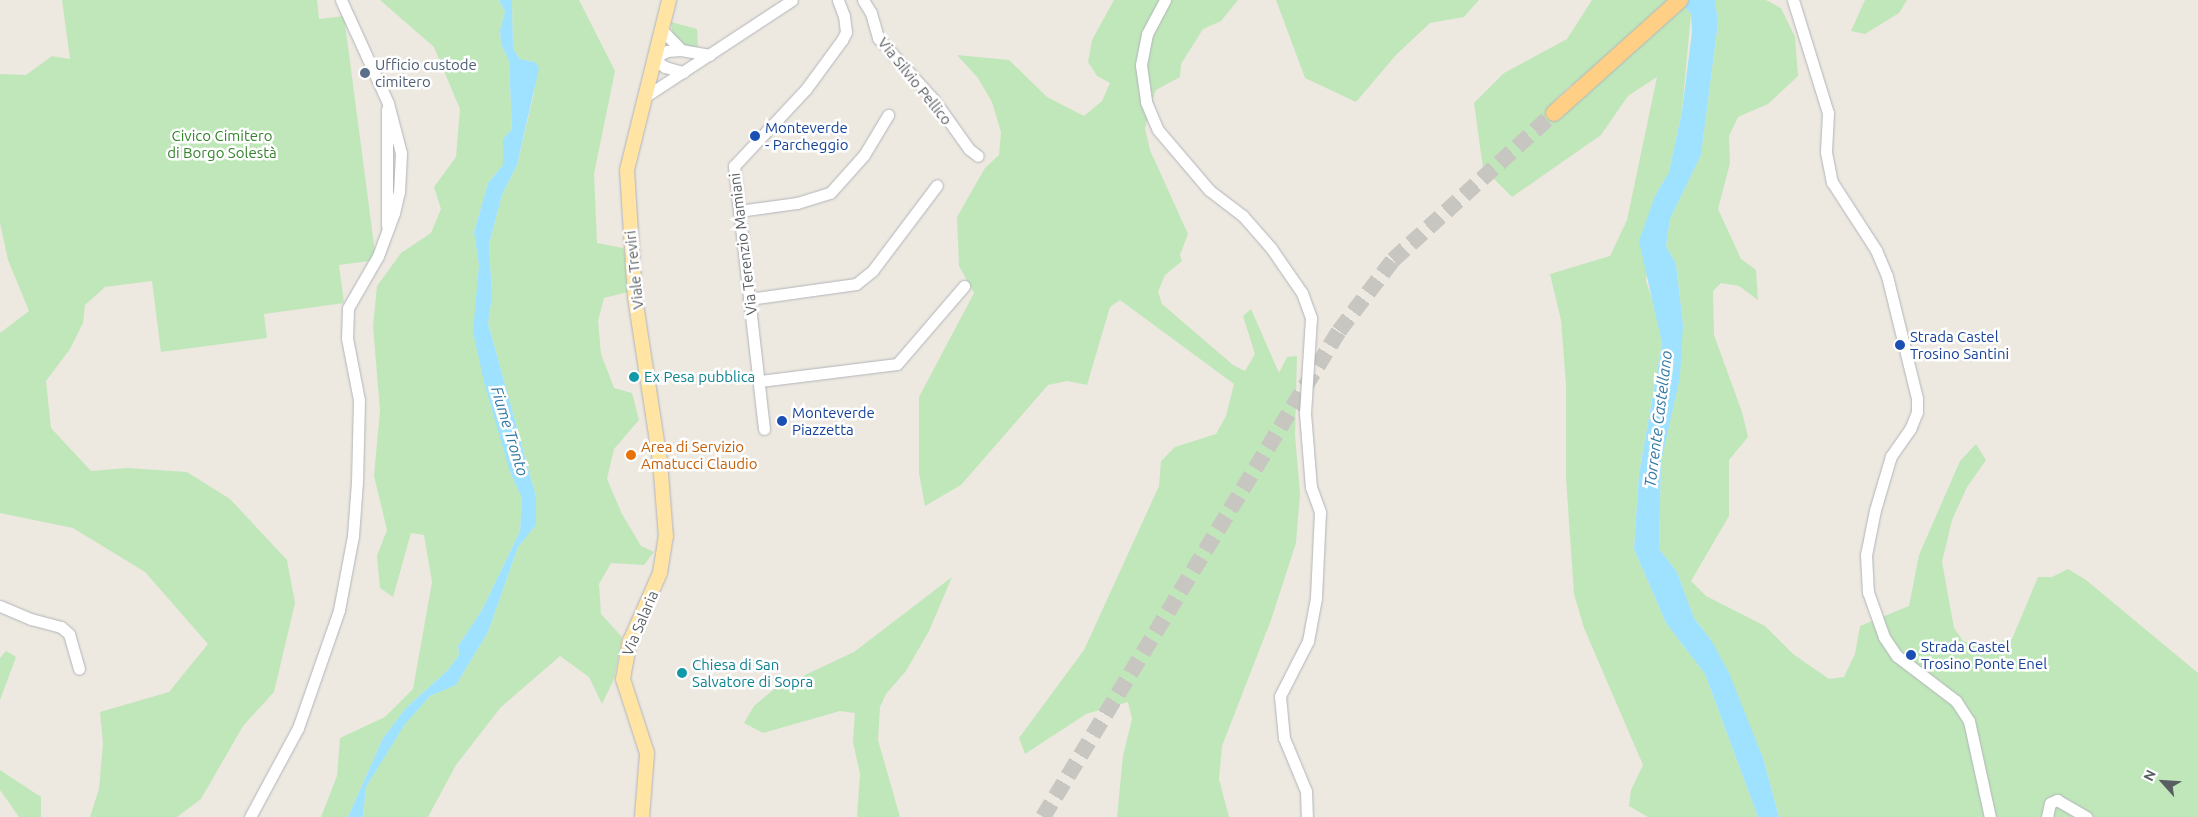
<!DOCTYPE html>
<meta charset="utf-8">
<style>
body{margin:0}
#map{position:relative;width:2198px;height:817px;overflow:hidden;background:#ede8e0;font-family:Ubuntu,sans-serif}
div>[style]{position:absolute}
[style*='--x']{left:calc(var(--x)*1px);top:calc(var(--y)*1px);width:calc(var(--w)*1px);rotate:calc(var(--a)*1deg)}
.green>*{inset:0;background:#c0e7ba}
.water>*{inset:0;background:#9ee2ff}
.highway-tunnel>*{height:16px;margin-top:-8px;transform-origin:0;background:repeating-linear-gradient(90deg,#c8c6c0 0 16px,transparent 0 24px)}
.roads{filter:drop-shadow(0 0 1px #b1b5b9) drop-shadow(0 0 1px #b1b5b9)}
.minor>*{height:11px;margin:-5.5px;padding:0 5.5px;transform-origin:5.5px;border-radius:5.5px;background:#fff}
.major>*{height:14px;margin:-7px;padding:0 7px;transform-origin:7px;border-radius:7px;background:#ffe4a3}
.highway>*{height:16px;margin:-8px;padding:0 8px;transform-origin:8px;border-radius:8px;background:#ffcf85}
.dots>*{width:14px;height:14px;translate:-50% -50%;box-sizing:border-box;border:2px solid #fff;border-radius:50%}
span{translate:-50% -50%;white-space:nowrap;text-align:center;line-height:1.15;-webkit-text-stroke:5px #fff;paint-order:stroke}
.service-label{font-size:15px;color:#4e5e75}
.left{translate:0 -50%;text-align:left}
.street-label{font-size:15px;color:#595e62}
.transit-label{font-size:15px;color:#164399}
.park-label{font-size:15px;color:#36842e}
.culture-label{font-size:15px;color:#0d838f}
.food-label{font-size:15px;color:#c56008}
.water-label{font-size:16px;color:#3179a5;font-style:italic}
.north{position:absolute;left:2138px;top:757px;width:50px;height:50px;-webkit-text-stroke:4px #fff;paint-order:stroke;rotate:296deg;font-size:14px;font-weight:700;line-height:20px;text-align:center;color:#595e62}
.north::after{content:'';display:block;margin:auto;width:18px;height:22px;background:#595e62;clip-path:polygon(50% 0,100% 100%,50% 72%,0 100%)}
</style>
<div id="map">
<div class="green">
<div style="clip-path:polygon(62px 0,317px 0,319px 19px,344px 16px,376px 260px,339px 265px,344px 303px,264px 314px,267px 338px,161px 352px,152px 281px,105px 287px,85px 305px,83px 323px,70px 349px,46px 381px,51px 428px,91px 471px,127px 468px,187px 472px,230px 499px,287px 560px,295px 603px,274px 692px,243px 726px,201px 799px,177px 817px,90px 817px,99px 789px,103px 743px,100px 712px,169px 692px,208px 644px,145px 572px,73px 528px,0 513px,0 333px,29px 311px,8px 260px,0 223px,0 74px,26px 75px,52px 56px,70px 59px)"></div>
<div style="clip-path:polygon(380px 0,499px 0,505px 12px,500px 30px,501px 44px,509px 61px,512px 129px,503px 139px,503px 165px,488px 183px,474px 232px,479px 265px,478px 297px,510px 472px,522px 498px,520px 531px,482px 610px,458px 646px,459px 655px,448px 670px,406px 708px,383px 738px,348px 817px,321px 817px,337px 776px,340px 738px,385px 717px,413px 689px,432px 582px,424px 535px,411px 533px,393px 597px,380px 588px,377px 556px,387px 530px,374px 476px,380px 410px,373px 326px,377px 286px,401px 253px,431px 233px,441px 209px,434px 187px,456px 157px,460px 109px,434px 47px)"></div>
<div style="clip-path:polygon(512px 0,579px 0,615px 71px,594px 174px,597px 243px,623px 248px,636px 290px,604px 298px,598px 321px,601px 354px,614px 388px,632px 393px,639px 420px,614px 449px,607px 479px,622px 514px,641px 546px,654px 552px,644px 565px,611px 563px,599px 584px,601px 614px,622px 637px,614px 679px,602px 704px,589px 677px,560px 656px,501px 707px,456px 765px,428px 817px,363px 817px,366px 787px,405px 723px,430px 696px,456px 685px,488px 632px,518px 547px,536px 524px,536px 497px,488px 323px,492px 297px,489px 244px,502px 195px,517px 165px,534px 93px,535px 62px,520px 59px,513px 49px)"></div>
<div style="clip-path:polygon(1114px 0,1238px 0,1221px 21px,1203px 29px,1181px 64px,1180px 77px,1156px 90px,1152px 101px,1145px 128px,1150px 150px,1188px 234px,1180px 255px,1182px 261px,1165px 275px,1158px 292px,1162px 304px,1233px 365px,1245px 371px,1255px 354px,1243px 316px,1251px 309px,1279px 373px,1287px 357px,1297px 356px,1295px 435px,1300px 494px,1296px 543px,1271px 620px,1222px 746px,1219px 779px,1229px 817px,1117px 817px,1123px 756px,1132px 719px,1128px 702px,1086px 714px,1025px 754px,1019px 738px,1084px 650px,1159px 486px,1161px 461px,1175px 447px,1216px 434px,1226px 416px,1234px 384px,1120px 300px,1110px 307px,1087px 385px,1067px 381px,1048px 385px,961px 485px,925px 506px,919px 473px,919px 397px,974px 293px,959px 266px,957px 217px,985px 168px,999px 155px,1001px 132px,992px 102px,978px 78px,957px 55px,1009px 60px,1047px 97px,1084px 116px,1102px 101px,1110px 83px,1097px 76px,1088px 62px,1092px 40px)"></div>
<div style="clip-path:polygon(1276px 0,1479px 0,1464px 17px,1430px 23px,1396px 55px,1356px 102px,1305px 78px)"></div>
<div style="clip-path:polygon(evenodd,1592px 0,1679px 0,1691px 14px,1682px 111px,1669px 172px,1655px 196px,1646px 281px,1655px 307px,1662px 342px,1639px 474px,1634px 549px,1666px 623px,1705px 674px,1758px 817px,1648px 817px,1629px 806px,1631px 790px,1643px 765px,1584px 628px,1574px 594px,1566px 478px,1566px 385px,1561px 320px,1550px 274px,1610px 256px,1627px 220px,1657px 77px,1628px 96px,1601px 135px,1512px 197px,1483px 168px,1474px 103px,1504px 73px,1567px 39px,1592px 0,1571px 85px,1580px 96px,1548px 108px,1571px 85px)"></div>
<div style="clip-path:polygon(1715px 0,1766px 0,1781px 8px,1795px 37px,1798px 76px,1768px 104px,1738px 117px,1729px 136px,1730px 163px,1718px 209px,1741px 259px,1756px 270px,1758px 300px,1739px 286px,1721px 283px,1713px 291px,1714px 335px,1742px 412px,1748px 437px,1729px 460px,1729px 516px,1691px 581px,1706px 596px,1765px 626px,1793px 654px,1829px 679px,1844px 677px,1855px 654px,1860px 626px,1909px 606px,1919px 555px,1960px 461px,1976px 444px,1986px 460px,1967px 487px,1952px 520px,1942px 562px,1954px 628px,1963px 641px,1976px 645px,2012px 639px,2038px 577px,2052px 577px,2068px 569px,2086px 580px,2198px 673px,2198px 817px,1779px 817px,1763px 758px,1711px 640px,1694px 618px,1677px 572px,1659px 549px,1661px 462px,1683px 325px,1676px 264px,1666px 246px,1670px 219px,1701px 155px,1718px 23px)"></div>
<div style="clip-path:polygon(1865px 0,1907px 0,1899px 13px,1865px 34px,1851px 31px)"></div>
<div style="clip-path:polygon(671px 22px,697px 29px,698px 50px,683px 46px,673px 36px)"></div>
<div style="clip-path:polygon(952px 577px,929px 631px,906px 671px,886px 694px,880px 707px,878px 740px,900px 817px,857px 817px,860px 774px,853px 742px,855px 713px,840px 711px,763px 733px,744px 723px,754px 706px,773px 690px,854px 652px)"></div>
<div style="clip-path:polygon(6px 651px,16px 657px,0 700px,0 658px)"></div>
<div style="clip-path:polygon(0 770px,41px 797px,41px 817px,19px 817px,0 790px)"></div>
</div>
<div class="water">
<div style="clip-path:polygon(499px 0,512px 0,513px 49px,520px 59px,535px 62px,539px 68px,517px 165px,502px 195px,489px 244px,492px 297px,488px 323px,536px 497px,536px 525px,518px 547px,488px 632px,456px 685px,430px 696px,405px 724px,366px 787px,363px 817px,348px 817px,383px 738px,406px 708px,448px 670px,459px 655px,458px 646px,482px 610px,520px 531px,522px 498px,510px 472px,485px 386px,473px 332px,479px 265px,474px 232px,488px 183px,503px 165px,503px 139px,512px 129px,509px 61px,501px 44px,500px 30px,505px 12px)"></div>
<div style="clip-path:polygon(1679px 0,1715px 0,1718px 23px,1701px 155px,1670px 219px,1666px 246px,1676px 264px,1683px 325px,1680px 377px,1661px 462px,1659px 549px,1677px 572px,1694px 618px,1711px 640px,1729px 673px,1763px 758px,1779px 817px,1758px 817px,1705px 674px,1666px 623px,1634px 549px,1639px 474px,1662px 343px,1639px 241px,1655px 196px,1669px 172px,1682px 111px,1692px 32px,1691px 14px)"></div>
</div>
<div class="highway-tunnel">
<div style="--x:1043;--y:817;--w:569;--a:-58.66"></div>
<div style="--x:1339;--y:331;--w:89;--a:-52.7"></div>
<div style="--x:1393;--y:260;--w:218;--a:-42.4"></div>
</div>
<div class="roads">
<div class="minor">
<div style="--x:863;--y:0;--w:15;--a:58"></div>
<div style="--x:871;--y:13;--w:26;--a:74"></div>
<div style="--x:878;--y:38;--w:84;--a:47.9"></div>
<div style="--x:934;--y:100;--w:60;--a:54.5"></div>
<div style="--x:969;--y:149;--w:11;--a:38"></div>
<div style="--x:1165;--y:0;--w:38;--a:118"></div>
<div style="--x:1147;--y:34;--w:32;--a:101"></div>
<div style="--x:1141;--y:65;--w:37;--a:82"></div>
<div style="--x:1146;--y:102;--w:30;--a:67"></div>
<div style="--x:1158;--y:130;--w:79;--a:49.6"></div>
<div style="--x:1209;--y:190;--w:43;--a:37.4"></div>
<div style="--x:1243;--y:216;--w:43;--a:48.8"></div>
<div style="--x:1271;--y:248;--w:55;--a:55.4"></div>
<div style="--x:1302;--y:293;--w:27;--a:70"></div>
<div style="--x:1311;--y:318;--w:95;--a:93.6"></div>
<div style="--x:1305;--y:413;--w:74;--a:85.4"></div>
<div style="--x:1311;--y:487;--w:27;--a:70"></div>
<div style="--x:1320;--y:512;--w:86;--a:92.7"></div>
<div style="--x:1316;--y:598;--w:44;--a:100.5"></div>
<div style="--x:1308;--y:641;--w:62;--a:117"></div>
<div style="--x:1280;--y:696;--w:42;--a:84.6"></div>
<div style="--x:1284;--y:738;--w:57;--a:67.5"></div>
<div style="--x:1306;--y:791;--w:26;--a:88"></div>
<div style="--x:1793;--y:0;--w:118;--a:72.8"></div>
<div style="--x:1828;--y:113;--w:39;--a:93"></div>
<div style="--x:1826;--y:152;--w:31;--a:79"></div>
<div style="--x:1832;--y:182;--w:81;--a:57.1"></div>
<div style="--x:1876;--y:250;--w:28;--a:67"></div>
<div style="--x:1887;--y:276;--w:126;--a:76.2"></div>
<div style="--x:1917;--y:398;--w:14;--a:90"></div>
<div style="--x:1917;--y:412;--w:18;--a:112"></div>
<div style="--x:1910;--y:429;--w:33;--a:125"></div>
<div style="--x:1891;--y:456;--w:56;--a:106.5"></div>
<div style="--x:1875;--y:510;--w:46;--a:101.3"></div>
<div style="--x:1866;--y:555;--w:37;--a:87"></div>
<div style="--x:1868;--y:592;--w:48;--a:70.4"></div>
<div style="--x:1884;--y:637;--w:23;--a:56"></div>
<div style="--x:1897;--y:656;--w:74;--a:37.3"></div>
<div style="--x:1956;--y:701;--w:24;--a:57"></div>
<div style="--x:1969;--y:721;--w:98;--a:77.7"></div>
<div style="--x:661;--y:29;--w:29;--a:46"></div>
<div style="--x:681;--y:50;--w:29;--a:10"></div>
<div style="--x:681;--y:50;--w:14;--a:176"></div>
<div style="--x:667;--y:51;--w:16;--a:153"></div>
<div style="--x:653;--y:58;--w:15;--a:37"></div>
<div style="--x:665;--y:67;--w:19;--a:16"></div>
<div style="--x:643;--y:98;--w:178;--a:-33.3"></div>
<div style="--x:739;--y:211;--w:59;--a:-7.9"></div>
<div style="--x:797;--y:203;--w:34;--a:-17"></div>
<div style="--x:830;--y:193;--w:51;--a:-48.2"></div>
<div style="--x:864;--y:155;--w:47;--a:-59"></div>
<div style="--x:387;--y:226;--w:117;--a:-90"></div>
<div style="--x:749;--y:299;--w:108;--a:-8"></div>
<div style="--x:856;--y:284;--w:22;--a:-39"></div>
<div style="--x:873;--y:270;--w:106;--a:-53"></div>
<div style="--x:760;--y:381;--w:138;--a:-7.1"></div>
<div style="--x:897;--y:364;--w:103;--a:-49.3"></div>
<div style="--x:764;--y:429;--w:265;--a:-96.5"></div>
<div style="--x:734;--y:166;--w:105;--a:-46.9"></div>
<div style="--x:806;--y:89;--w:61;--a:-53.7"></div>
<div style="--x:842;--y:40;--w:9;--a:-63"></div>
<div style="--x:846;--y:32;--w:16;--a:-97"></div>
<div style="--x:844;--y:16;--w:17;--a:-111"></div>
<div style="--x:0;--y:606;--w:34;--a:23"></div>
<div style="--x:31;--y:619;--w:31;--a:15"></div>
<div style="--x:61;--y:627;--w:11;--a:41"></div>
<div style="--x:69;--y:634;--w:36;--a:74"></div>
<div style="--x:250;--y:817;--w:101;--a:-61.7"></div>
<div style="--x:298;--y:728;--w:125;--a:-70.8"></div>
<div style="--x:339;--y:610;--w:75;--a:-79.3"></div>
<div style="--x:353;--y:536;--w:54;--a:-85.8"></div>
<div style="--x:357;--y:482;--w:82;--a:-88.6"></div>
<div style="--x:359;--y:400;--w:63;--a:-101"></div>
<div style="--x:347;--y:338;--w:30;--a:-88"></div>
<div style="--x:348;--y:308;--w:60;--a:-60"></div>
<div style="--x:378;--y:256;--w:46;--a:-69.6"></div>
<div style="--x:394;--y:213;--w:22;--a:-77"></div>
<div style="--x:399;--y:192;--w:39;--a:-87"></div>
<div style="--x:401;--y:153;--w:52;--a:-104.6"></div>
<div style="--x:388;--y:103;--w:113;--a:-114.5"></div>
<div style="--x:2047;--y:817;--w:14;--a:-78"></div>
<div style="--x:2050;--y:803;--w:8;--a:-23"></div>
<div style="--x:2057;--y:800;--w:34;--a:30"></div>
</div>
<div class="major">
<div style="--x:642;--y:817;--w:64;--a:-85.5"></div>
<div style="--x:647;--y:753;--w:78;--a:-108"></div>
<div style="--x:623;--y:679;--w:39;--a:-80"></div>
<div style="--x:630;--y:641;--w:74;--a:-66.2"></div>
<div style="--x:660;--y:573;--w:36;--a:-81"></div>
<div style="--x:666;--y:537;--w:76;--a:-94.5"></div>
<div style="--x:660;--y:461;--w:166;--a:-98.7"></div>
<div style="--x:635;--y:297;--w:127;--a:-93.6"></div>
<div style="--x:627;--y:170;--w:175;--a:-76.1"></div>
</div>
<div class="highway">
<div style="--x:1554;--y:113;--w:169;--a:-41.9"></div>
</div>
</div>
<div class="dots">
<div style="left:365px;top:73px;background:#5c6f8a"></div>
<div style="left:755px;top:136px;background:#1a4fb4"></div>
<div style="left:1900px;top:345px;background:#1a4fb4"></div>
<div style="left:634px;top:377px;background:#0f9aa8"></div>
<div style="left:782px;top:421px;background:#1a4fb4"></div>
<div style="left:631px;top:455px;background:#e8710a"></div>
<div style="left:1911px;top:655px;background:#1a4fb4"></div>
<div style="left:682px;top:673px;background:#0f9aa8"></div>
</div>
<div class="service-label">
<span class="left" style="left:375px;top:73px">Ufficio custode<br>cimitero</span>
</div>
<div class="street-label">
<span style="left:915px;top:81px;rotate:51deg">Via Silvio Pellico</span>
<span style="left:743px;top:244px;rotate:-97deg">Via Terenzio Mamiani</span>
<span style="left:634px;top:270px;rotate:-96deg">Viale Treviri</span>
<span style="left:640px;top:623px;rotate:-67deg">Via Salaria</span>
</div>
<div class="transit-label">
<span class="left" style="left:765px;top:136px">Monteverde<br>- Parcheggio</span>
<span class="left" style="left:1910px;top:345px">Strada Castel<br>Trosino Santini</span>
<span class="left" style="left:792px;top:421px">Monteverde<br>Piazzetta</span>
<span class="left" style="left:1921px;top:655px">Strada Castel<br>Trosino Ponte Enel</span>
</div>
<div class="park-label">
<span style="left:222px;top:144px">Civico Cimitero<br>di Borgo Solestà</span>
</div>
<div class="culture-label">
<span class="left" style="left:644px;top:377px">Ex Pesa pubblica</span>
<span class="left" style="left:692px;top:673px">Chiesa di San<br>Salvatore di Sopra</span>
</div>
<div class="food-label">
<span class="left" style="left:641px;top:455px">Area di Servizio<br>Amatucci Claudio</span>
</div>
<div class="water-label">
<span style="left:1658px;top:419px;rotate:-83deg">Torrente Castellano</span>
<span style="left:510px;top:431px;rotate:73deg">Fiume Tronto</span>
</div>
<div class="north">N</div>
</div>
